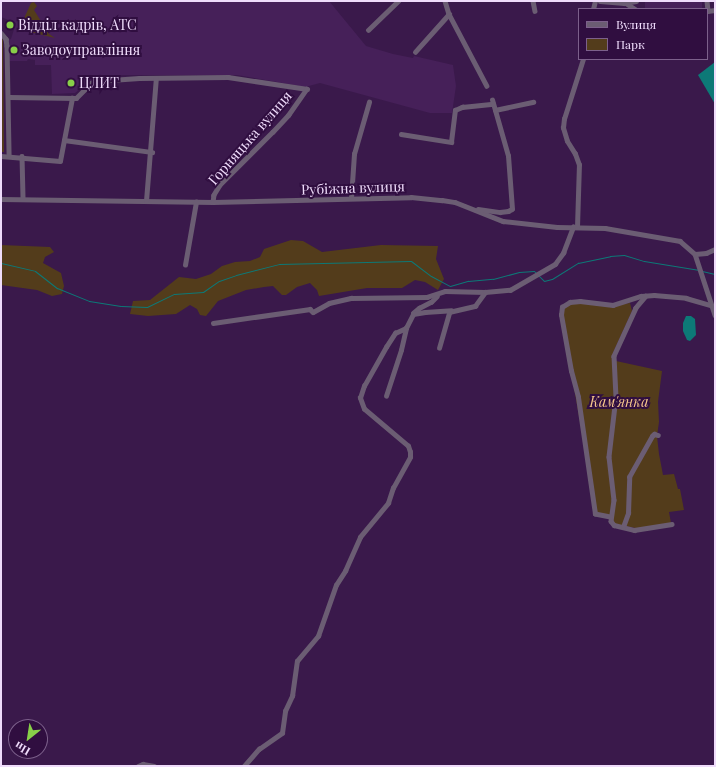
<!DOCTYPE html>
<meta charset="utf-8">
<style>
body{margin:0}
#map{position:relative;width:716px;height:767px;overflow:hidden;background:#3a194b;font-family:"Playfair Display",serif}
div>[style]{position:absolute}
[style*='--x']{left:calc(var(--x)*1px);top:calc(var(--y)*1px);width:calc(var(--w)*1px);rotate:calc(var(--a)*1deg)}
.built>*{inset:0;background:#462059;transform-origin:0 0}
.green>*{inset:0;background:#533c1b}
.water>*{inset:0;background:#0d7977}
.stream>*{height:1px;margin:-0.5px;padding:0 0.5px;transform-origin:0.5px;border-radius:0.5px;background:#0d7977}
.minor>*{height:4.5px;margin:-2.25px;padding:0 2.25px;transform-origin:2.25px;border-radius:2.25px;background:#6b5d73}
.dots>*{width:11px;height:11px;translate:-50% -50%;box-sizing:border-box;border:2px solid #300e40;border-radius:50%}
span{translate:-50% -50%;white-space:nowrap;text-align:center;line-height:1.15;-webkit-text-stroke:4px #300e40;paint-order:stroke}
.poi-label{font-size:14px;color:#efdcfb}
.left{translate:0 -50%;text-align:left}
.street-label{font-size:14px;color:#efdcfb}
.park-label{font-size:14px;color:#f7c88c;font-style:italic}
.frame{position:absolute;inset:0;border:2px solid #efdcfb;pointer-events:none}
.legend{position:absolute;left:578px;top:8px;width:130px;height:52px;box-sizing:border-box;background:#300e40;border:1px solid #7c608b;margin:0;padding:5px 7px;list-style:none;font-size:12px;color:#efdcfb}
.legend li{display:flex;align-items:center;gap:8px;height:20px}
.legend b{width:20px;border:1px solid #7c608b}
.north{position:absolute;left:8px;top:719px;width:40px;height:40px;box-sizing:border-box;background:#300e40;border:1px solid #7c608b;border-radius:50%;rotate:210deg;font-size:11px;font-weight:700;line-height:16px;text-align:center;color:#efdcfb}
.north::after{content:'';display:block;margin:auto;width:14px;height:18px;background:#88cf49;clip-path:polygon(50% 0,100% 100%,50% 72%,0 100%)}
</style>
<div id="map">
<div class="built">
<div style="clip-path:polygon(1px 1px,329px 1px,366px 46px,393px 54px,413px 58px,414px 56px,453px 65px,456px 86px,452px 113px,430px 113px,320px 83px,305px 87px,237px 75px,99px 75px,75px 93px,52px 94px,51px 65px,35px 65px,35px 60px,28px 59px,27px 61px,8px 61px,8px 40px,11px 39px,16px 23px,1px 17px)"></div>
<div style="left:645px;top:1px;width:57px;height:8px"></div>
</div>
<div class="green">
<div style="clip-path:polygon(34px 2px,37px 6px,34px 10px,49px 34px,55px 38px,22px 30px,20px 27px,31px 3px)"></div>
<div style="clip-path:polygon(1px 37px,3px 40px,4px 152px,1px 152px)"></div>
<div style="clip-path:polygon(291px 240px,303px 241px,322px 252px,381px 245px,438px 246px,436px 259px,444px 279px,438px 290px,425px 282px,415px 280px,402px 288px,367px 288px,319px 296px,317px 290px,310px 283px,297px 287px,286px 295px,282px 295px,273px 286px,264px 287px,246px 290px,218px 301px,206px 316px,200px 315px,197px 309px,190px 305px,176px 314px,148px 316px,130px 314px,133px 301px,150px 300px,179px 277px,196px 279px,211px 274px,222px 266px,235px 262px,250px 261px,260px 257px,264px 249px)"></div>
<div style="clip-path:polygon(1px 245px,50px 247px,54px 252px,45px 257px,43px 263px,61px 273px,64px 286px,62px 294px,52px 296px,37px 290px,1px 285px)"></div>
<div style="clip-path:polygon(575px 302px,609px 306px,630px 303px,632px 311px,613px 353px,616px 361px,662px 371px,658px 402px,659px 422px,657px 436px,659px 454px,663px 475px,674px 474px,678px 489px,680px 489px,684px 510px,669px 512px,671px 523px,641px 529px,614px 524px,612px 518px,596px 514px,562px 319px,563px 308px)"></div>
</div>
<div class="water">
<div style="clip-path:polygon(715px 62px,715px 104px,698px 75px)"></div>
<div style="clip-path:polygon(686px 316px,691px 316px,695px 319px,696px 335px,690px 341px,687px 340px,683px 331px,683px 323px)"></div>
</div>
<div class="stream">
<div style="--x:1;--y:263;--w:35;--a:13"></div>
<div style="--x:35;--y:271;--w:28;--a:38"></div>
<div style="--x:57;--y:288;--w:35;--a:22"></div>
<div style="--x:89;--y:301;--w:32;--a:9"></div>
<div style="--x:121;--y:306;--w:26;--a:2"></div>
<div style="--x:147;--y:307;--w:30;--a:-26"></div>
<div style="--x:174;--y:294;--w:29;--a:-4"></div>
<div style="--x:203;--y:292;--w:19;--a:-35"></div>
<div style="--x:219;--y:281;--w:18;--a:-19"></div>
<div style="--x:236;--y:275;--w:44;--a:-14.3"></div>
<div style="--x:279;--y:264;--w:132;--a:-1.3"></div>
<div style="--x:411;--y:261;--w:25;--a:37"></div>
<div style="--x:431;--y:276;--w:21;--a:28"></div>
<div style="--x:450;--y:286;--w:19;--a:-16"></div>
<div style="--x:468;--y:281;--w:25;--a:-5"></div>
<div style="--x:493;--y:279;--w:27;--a:-15"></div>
<div style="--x:519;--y:272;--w:15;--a:-4"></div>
<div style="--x:534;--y:271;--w:3;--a:45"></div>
<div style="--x:702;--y:271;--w:13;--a:13"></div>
<div style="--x:538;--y:275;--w:8;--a:45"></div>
<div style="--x:544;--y:281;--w:8;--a:-14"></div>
<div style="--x:552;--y:279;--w:31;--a:-32"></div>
<div style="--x:578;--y:263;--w:33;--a:-12"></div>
<div style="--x:610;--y:256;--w:14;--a:-4"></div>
<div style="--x:624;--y:255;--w:21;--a:17"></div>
<div style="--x:644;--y:261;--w:56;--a:9.3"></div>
</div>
<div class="minor">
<div style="--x:445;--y:1;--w:14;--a:73"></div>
<div style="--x:449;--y:14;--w:81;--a:62.2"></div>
<div style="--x:533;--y:1;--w:10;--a:79"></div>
<div style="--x:600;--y:1;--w:24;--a:5"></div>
<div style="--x:624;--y:3;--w:12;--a:-9"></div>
<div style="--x:707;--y:1;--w:10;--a:84"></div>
<div style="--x:626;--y:3;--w:11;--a:34"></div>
<div style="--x:593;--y:9;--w:8;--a:-76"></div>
<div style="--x:707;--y:11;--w:8;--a:-7"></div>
<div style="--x:368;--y:30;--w:42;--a:-44"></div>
<div style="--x:1;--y:33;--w:8;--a:50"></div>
<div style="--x:6;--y:39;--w:7;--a:82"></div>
<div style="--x:7;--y:46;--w:109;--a:88.9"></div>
<div style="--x:415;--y:52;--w:51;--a:-48.2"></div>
<div style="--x:9;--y:97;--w:67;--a:0.9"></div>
<div style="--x:76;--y:98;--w:21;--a:-45"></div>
<div style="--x:91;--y:83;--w:5;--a:-22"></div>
<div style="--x:96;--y:81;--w:43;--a:-4"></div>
<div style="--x:139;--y:78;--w:89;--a:-0.6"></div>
<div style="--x:228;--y:77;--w:80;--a:8.6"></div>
<div style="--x:307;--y:89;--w:32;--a:125"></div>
<div style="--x:289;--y:115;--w:23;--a:133"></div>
<div style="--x:273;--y:132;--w:75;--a:135"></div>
<div style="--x:220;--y:185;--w:12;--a:121"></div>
<div style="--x:214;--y:195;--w:7;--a:98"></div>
<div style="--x:495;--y:110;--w:39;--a:-12"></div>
<div style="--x:401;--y:134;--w:51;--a:9.1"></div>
<div style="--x:451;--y:142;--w:32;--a:-83"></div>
<div style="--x:455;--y:110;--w:8;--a:-23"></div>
<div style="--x:462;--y:107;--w:31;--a:-6"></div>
<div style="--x:64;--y:140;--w:89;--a:7.8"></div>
<div style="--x:1;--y:156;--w:59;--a:4.8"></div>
<div style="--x:60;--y:161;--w:64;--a:-79.2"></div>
<div style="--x:22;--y:156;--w:42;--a:88.6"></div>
<div style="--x:351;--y:198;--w:44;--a:-86.1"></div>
<div style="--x:354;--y:154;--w:54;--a:-73.9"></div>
<div style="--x:1;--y:199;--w:212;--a:0.8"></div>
<div style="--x:213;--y:202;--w:198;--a:-1.4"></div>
<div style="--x:411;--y:197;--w:31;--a:6"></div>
<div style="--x:442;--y:200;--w:13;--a:9"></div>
<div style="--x:455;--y:202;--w:52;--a:21.6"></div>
<div style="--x:503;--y:221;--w:54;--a:6.3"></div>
<div style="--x:557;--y:227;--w:48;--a:1.2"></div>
<div style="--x:605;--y:228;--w:76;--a:9.8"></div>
<div style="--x:680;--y:241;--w:20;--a:41"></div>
<div style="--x:695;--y:254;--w:64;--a:71.8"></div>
<div style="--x:146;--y:201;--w:123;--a:-85.4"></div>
<div style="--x:478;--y:209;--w:22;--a:8"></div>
<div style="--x:500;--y:212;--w:8;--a:-7"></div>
<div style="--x:508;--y:211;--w:4;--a:-27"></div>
<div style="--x:512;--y:209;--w:53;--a:-94.3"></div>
<div style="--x:508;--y:156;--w:58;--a:-105.9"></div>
<div style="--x:577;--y:227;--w:62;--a:-88.2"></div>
<div style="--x:579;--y:165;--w:12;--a:-110"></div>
<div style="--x:575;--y:154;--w:15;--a:-122"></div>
<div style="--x:567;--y:141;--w:14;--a:-107"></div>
<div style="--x:563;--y:128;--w:9;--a:-84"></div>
<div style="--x:564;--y:119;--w:63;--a:-72.4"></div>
<div style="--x:695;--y:254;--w:11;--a:-5"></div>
<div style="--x:706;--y:253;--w:10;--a:-24"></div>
<div style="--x:185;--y:265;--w:64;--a:-80.1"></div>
<div style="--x:646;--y:296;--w:16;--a:130"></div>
<div style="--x:636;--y:308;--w:53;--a:114.6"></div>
<div style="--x:614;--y:356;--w:41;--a:87.2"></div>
<div style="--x:616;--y:397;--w:60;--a:96.7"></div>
<div style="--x:609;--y:457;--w:43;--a:83.4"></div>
<div style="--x:614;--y:500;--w:21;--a:98"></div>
<div style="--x:611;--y:521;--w:5;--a:53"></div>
<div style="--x:614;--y:525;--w:21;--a:14"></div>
<div style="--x:634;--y:530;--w:38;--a:-9"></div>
<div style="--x:413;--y:313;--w:8;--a:-40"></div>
<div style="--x:419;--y:308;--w:13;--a:-27"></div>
<div style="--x:431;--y:302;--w:8;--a:-45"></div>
<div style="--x:213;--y:323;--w:98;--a:-8.2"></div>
<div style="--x:310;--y:309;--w:4;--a:45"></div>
<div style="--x:313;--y:312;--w:18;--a:-29"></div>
<div style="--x:329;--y:303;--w:23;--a:-13"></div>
<div style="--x:351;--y:298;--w:76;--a:-0.8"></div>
<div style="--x:427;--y:297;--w:19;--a:-18"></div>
<div style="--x:445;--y:291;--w:40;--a:1.4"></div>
<div style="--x:439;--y:348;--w:37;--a:-74"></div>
<div style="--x:449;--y:312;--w:27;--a:-13"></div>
<div style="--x:475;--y:306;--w:17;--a:-54"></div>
<div style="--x:485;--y:292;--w:25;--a:-5"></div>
<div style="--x:510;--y:290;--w:52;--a:-30"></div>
<div style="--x:555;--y:264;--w:14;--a:-54"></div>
<div style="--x:563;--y:253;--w:28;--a:-69"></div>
<div style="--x:386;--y:396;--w:48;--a:-71.9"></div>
<div style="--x:401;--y:350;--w:23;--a:-77"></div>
<div style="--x:406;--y:328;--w:16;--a:-63"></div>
<div style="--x:413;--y:314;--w:12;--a:-9"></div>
<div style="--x:425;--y:312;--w:26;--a:-4"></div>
<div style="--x:610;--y:517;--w:15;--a:-169"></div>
<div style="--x:595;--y:514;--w:118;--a:-98.3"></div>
<div style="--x:578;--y:397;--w:27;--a:-105"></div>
<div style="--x:571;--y:371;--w:57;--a:-100.1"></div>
<div style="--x:561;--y:315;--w:8;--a:-83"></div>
<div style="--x:562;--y:307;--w:9;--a:-32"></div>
<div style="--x:570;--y:302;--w:10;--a:-6"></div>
<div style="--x:580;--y:301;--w:33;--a:7"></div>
<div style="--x:613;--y:305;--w:29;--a:-18"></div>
<div style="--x:641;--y:296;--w:13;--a:-4"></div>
<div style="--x:654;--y:295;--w:32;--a:5"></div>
<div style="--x:686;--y:298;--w:26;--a:16"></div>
<div style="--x:623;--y:527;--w:15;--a:-70"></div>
<div style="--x:628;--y:513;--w:36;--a:-88"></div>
<div style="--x:629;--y:477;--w:47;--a:-60.7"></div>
<div style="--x:652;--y:436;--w:3;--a:-45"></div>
<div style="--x:654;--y:434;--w:4;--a:14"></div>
<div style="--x:138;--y:766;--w:5;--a:-22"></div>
<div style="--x:143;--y:764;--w:11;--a:10"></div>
<div style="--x:244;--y:766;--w:23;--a:-49"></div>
<div style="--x:259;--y:749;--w:28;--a:-35"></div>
<div style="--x:282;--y:733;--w:22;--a:-82"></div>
<div style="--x:285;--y:711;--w:17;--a:-65"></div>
<div style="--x:292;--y:696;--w:35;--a:-82"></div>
<div style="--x:297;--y:661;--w:33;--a:-50"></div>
<div style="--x:318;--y:636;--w:54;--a:-70.6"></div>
<div style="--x:336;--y:585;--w:17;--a:-57"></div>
<div style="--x:345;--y:571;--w:37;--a:-66"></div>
<div style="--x:360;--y:537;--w:44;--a:-50.5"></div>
<div style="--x:388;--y:503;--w:16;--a:-72"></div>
<div style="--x:393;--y:488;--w:35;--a:-61"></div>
<div style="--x:410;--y:457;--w:5;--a:-90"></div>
<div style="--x:410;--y:452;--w:6;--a:-108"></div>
<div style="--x:408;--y:446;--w:57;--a:-139.9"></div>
<div style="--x:364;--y:409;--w:12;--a:-110"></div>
<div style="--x:360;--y:398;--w:13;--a:-72"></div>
<div style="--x:364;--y:386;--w:45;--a:-60.6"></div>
<div style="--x:386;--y:347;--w:17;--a:-57"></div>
<div style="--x:395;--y:333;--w:12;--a:-24"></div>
</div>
<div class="dots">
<div style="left:10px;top:25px;background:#88cf49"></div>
<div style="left:14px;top:50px;background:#88cf49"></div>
<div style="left:71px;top:83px;background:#88cf49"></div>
</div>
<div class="poi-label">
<span class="left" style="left:18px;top:25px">Відділ кадрів, АТС</span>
<span class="left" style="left:22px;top:50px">Заводоуправління</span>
<span class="left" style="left:79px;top:83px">ЦЛИТ</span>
</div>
<div class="street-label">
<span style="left:250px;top:138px;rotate:-49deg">Горняцька вулиця</span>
<span style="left:353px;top:188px;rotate:-2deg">Рубіжна вулиця</span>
</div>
<div class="park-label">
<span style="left:619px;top:402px">Кам'янка</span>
</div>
<div class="frame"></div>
<ul class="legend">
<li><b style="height:5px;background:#6b5d73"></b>Вулиця</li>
<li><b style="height:11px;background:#533c1b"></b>Парк</li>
</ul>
<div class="north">Пн</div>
</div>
